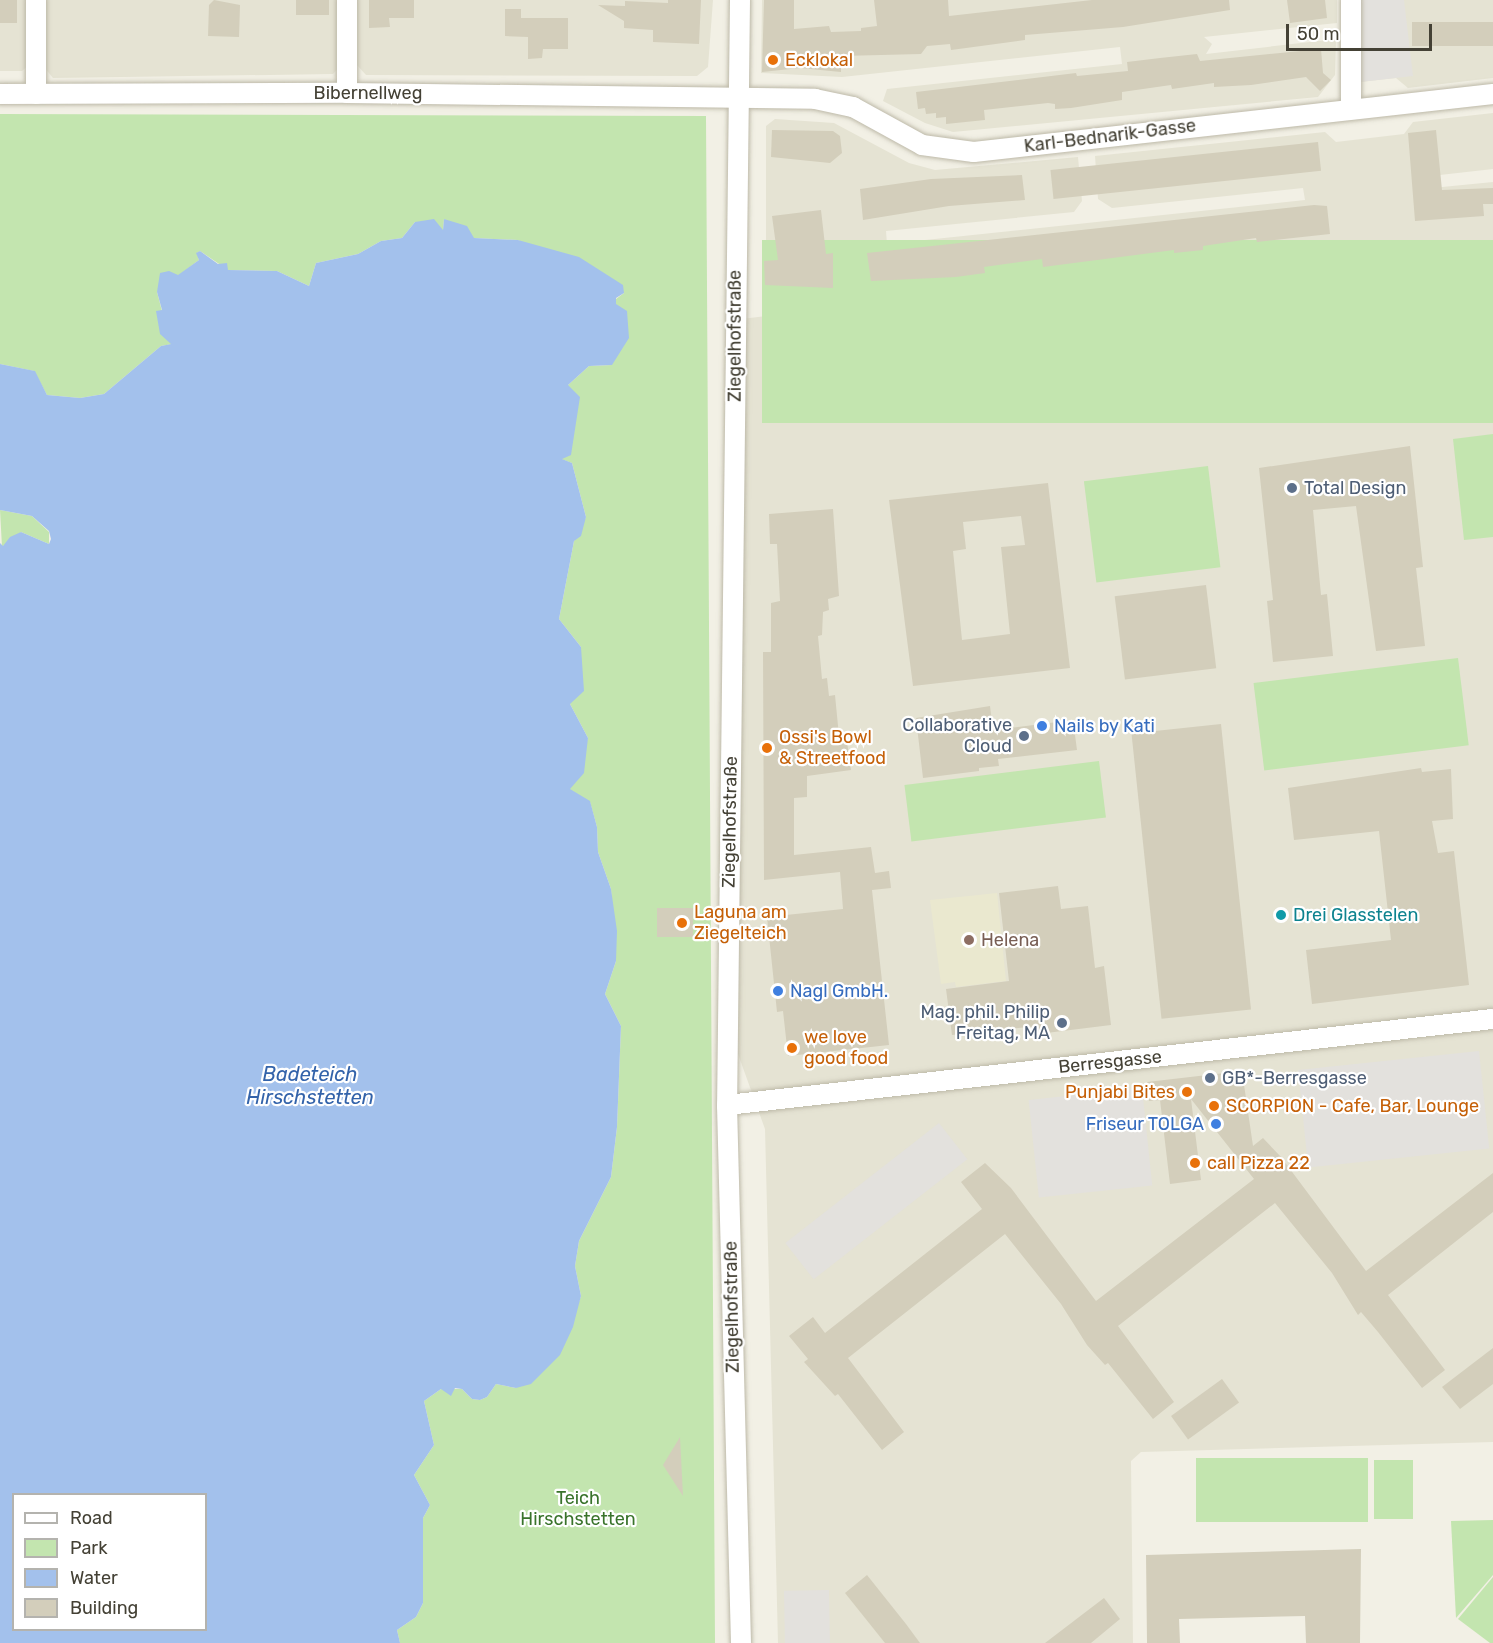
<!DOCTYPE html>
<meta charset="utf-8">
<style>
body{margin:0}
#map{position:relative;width:1493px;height:1643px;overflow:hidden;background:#f2f0e5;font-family:Rubik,sans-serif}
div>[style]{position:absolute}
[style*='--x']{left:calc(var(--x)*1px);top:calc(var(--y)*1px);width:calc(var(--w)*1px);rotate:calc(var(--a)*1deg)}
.residential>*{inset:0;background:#e5e3d3}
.education>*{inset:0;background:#eae8cf}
.green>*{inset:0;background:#c3e5af;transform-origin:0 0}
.parking>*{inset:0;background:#e3e1dd;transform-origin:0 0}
.water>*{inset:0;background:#a3c1ec}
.building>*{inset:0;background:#d3cebb;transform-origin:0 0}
.roads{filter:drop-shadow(0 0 2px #bdb9a8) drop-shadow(0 0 2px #bdb9a8)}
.minor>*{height:20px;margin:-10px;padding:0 10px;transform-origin:10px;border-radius:10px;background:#fff}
.dots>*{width:16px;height:16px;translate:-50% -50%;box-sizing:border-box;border:3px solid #fff;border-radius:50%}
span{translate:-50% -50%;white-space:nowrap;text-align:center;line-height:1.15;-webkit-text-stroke:4.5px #fff;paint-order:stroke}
.food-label{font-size:18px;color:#c56008}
.left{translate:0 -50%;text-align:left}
.right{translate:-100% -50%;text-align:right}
.street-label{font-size:18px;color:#444135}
.service-label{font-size:18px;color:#4e5e75}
.shop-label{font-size:18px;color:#366cbe}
.culture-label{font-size:18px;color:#0d838f}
.education-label{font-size:18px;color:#785e54}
.park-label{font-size:18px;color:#39732b}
.water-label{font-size:20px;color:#3363aa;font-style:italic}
.legend{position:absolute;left:12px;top:1493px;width:195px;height:138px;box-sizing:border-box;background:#fff;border:2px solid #b4b3ae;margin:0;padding:8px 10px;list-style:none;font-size:18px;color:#444135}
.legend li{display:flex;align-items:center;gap:12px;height:30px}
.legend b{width:30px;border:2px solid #b4b3ae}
.scale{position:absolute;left:1286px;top:24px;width:146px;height:27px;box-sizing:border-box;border:3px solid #444135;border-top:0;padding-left:8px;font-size:18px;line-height:21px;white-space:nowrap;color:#444135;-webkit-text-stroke:4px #fff;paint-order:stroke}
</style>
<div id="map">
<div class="residential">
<div style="clip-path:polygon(0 0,31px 0,31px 63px,22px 71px,0 71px)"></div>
<div style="clip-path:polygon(44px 0,341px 0,341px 65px,333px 74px,53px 78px,44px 67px)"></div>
<div style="clip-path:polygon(356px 0,713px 0,708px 67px,697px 76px,366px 75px,357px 65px)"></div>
<div style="clip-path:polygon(762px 0,1337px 0,1337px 23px,1204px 37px,1212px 44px,1206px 54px,1336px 39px,1335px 75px,1318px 97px,953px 132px,925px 123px,883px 101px,887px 89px,1122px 64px,1120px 47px,842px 77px,761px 73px)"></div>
<div style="clip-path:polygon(1360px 0,1493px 0,1493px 78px,1408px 88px,1396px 78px,1360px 82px)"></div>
<div style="clip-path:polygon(1493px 113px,1493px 169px,1431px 176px,1432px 188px,1493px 182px,1493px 1442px,1141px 1452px,1131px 1461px,1133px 1643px,778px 1643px,765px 1129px,738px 1054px,742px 319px,766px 316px,766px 126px,775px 119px,834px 123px,909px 163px,935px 170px,1078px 157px,1082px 201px,1074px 212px,886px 231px,887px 244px,1305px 200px,1303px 188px,1112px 208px,1098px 199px,1095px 156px,1325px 132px,1336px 142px,1404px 134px,1413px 122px)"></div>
</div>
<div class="education">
<div style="clip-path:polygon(997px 893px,1006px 981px,956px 987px,955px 982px,941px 984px,930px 900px)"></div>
</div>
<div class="green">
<div style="clip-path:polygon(0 114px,706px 116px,715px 1643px,400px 1643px,397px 1630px,416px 1617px,423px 1603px,423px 1518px,430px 1505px,414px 1475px,434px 1445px,424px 1401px,441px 1389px,462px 1389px,472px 1399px,480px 1400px,487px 1397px,496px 1384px,516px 1388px,571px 1325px,581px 1296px,575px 1266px,579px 1241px,611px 1177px,617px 1127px,621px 1026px,605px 994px,616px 961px,611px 889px,598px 852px,597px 827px,590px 802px,569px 789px,588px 738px,570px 704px,581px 647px,559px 619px,574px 541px,586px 517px,572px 463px,561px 459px,568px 385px,589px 366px,612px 365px,616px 299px,624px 293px,518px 240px,473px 238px,444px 219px,443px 231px,415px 222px,402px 238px,381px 241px,358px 254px,316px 263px,309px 286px,277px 271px,228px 270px,200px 251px,197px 253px,199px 260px,157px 292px,162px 311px,157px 311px,172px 344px,161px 346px,104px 394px,80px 398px,47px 395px,34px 371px,0 364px)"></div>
<div style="left:1493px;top:240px;width:183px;height:731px;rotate:90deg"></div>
<div style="clip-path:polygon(1493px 434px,1493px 537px,1464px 540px,1453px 439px)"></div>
<div style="left:1208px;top:466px;width:102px;height:125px;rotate:83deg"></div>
<div style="clip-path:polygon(0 510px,32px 516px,49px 532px,49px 544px,21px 532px,2px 547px)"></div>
<div style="left:1458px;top:658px;width:88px;height:206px;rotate:83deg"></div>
<div style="left:1099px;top:761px;width:57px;height:196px;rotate:83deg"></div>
<div style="left:1368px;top:1458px;width:64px;height:172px;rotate:90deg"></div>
<div style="left:1413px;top:1460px;width:59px;height:39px;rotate:90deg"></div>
<div style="clip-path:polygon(1493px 1520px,1493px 1575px,1456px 1618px,1451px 1521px)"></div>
<div style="clip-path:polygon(1493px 1577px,1493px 1643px,1490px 1643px,1458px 1619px)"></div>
</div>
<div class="parking">
<div style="clip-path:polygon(1359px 0,1404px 0,1413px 76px,1360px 82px)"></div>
<div style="left:1479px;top:1051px;width:98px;height:182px;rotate:84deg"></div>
<div style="left:1142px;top:1088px;width:98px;height:114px;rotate:84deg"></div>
<div style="left:939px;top:1123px;width:46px;height:195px;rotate:52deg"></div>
<div style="left:829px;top:1590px;width:53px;height:45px;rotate:89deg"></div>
</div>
<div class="water">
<div style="clip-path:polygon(evenodd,434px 219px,443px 230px,444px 219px,467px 226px,474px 238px,518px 240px,579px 257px,623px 285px,624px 293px,616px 298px,616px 304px,627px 311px,629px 338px,612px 365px,589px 366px,568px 385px,580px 397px,571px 455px,562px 459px,572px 463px,586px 517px,581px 536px,574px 541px,559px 619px,581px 647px,584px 691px,570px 704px,588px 738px,584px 773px,570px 789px,590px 801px,597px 827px,598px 852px,611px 889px,617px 931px,616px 961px,605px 994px,621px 1026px,617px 1127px,611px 1177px,579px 1241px,575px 1266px,581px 1296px,573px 1327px,560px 1355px,531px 1384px,516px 1388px,496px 1384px,487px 1397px,480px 1400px,472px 1399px,462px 1389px,455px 1388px,451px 1396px,441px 1389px,424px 1401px,434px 1445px,414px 1475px,430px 1505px,423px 1518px,423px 1603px,416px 1617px,397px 1630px,400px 1643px,0 1643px,0 543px,3px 546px,10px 537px,21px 532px,49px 544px,51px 539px,49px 531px,32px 516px,0 510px,0 364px,35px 371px,47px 395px,80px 398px,104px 394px,161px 346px,171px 344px,160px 334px,156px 311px,162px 310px,157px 292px,160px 273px,169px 271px,178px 275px,199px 260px,196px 253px,200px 251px,218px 264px,227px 263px,228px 270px,277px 271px,309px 286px,316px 263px,358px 254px,381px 241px,402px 238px,415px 222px,434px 219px,206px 1494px,206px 1630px,14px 1630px,14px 1494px,206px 1494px)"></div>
</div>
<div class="building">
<div style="left:0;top:0;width:17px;height:23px"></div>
<div style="clip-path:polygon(214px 0,240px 5px,239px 37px,208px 36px,209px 5px)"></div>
<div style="left:296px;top:0;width:33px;height:15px"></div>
<div style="clip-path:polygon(369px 0,414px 0,414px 18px,389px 18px,390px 27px,369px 28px)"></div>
<div style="clip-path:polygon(668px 0,701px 0,699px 44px,653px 42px,653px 30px,624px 28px,624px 21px,598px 5px,625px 6px,625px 1px,668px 3px)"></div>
<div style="clip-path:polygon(764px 0,794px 0,794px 29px,829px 26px,831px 32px,861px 31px,861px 28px,877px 26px,874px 0,948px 0,949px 16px,1092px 0,1229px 0,1230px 10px,1123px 27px,1025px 35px,1025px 40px,981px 46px,951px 50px,950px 44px,927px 46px,921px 54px,841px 56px,841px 72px,800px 68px,762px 72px)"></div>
<div style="clip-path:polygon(1287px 0,1325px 0,1327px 18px,1290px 23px)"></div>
<div style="clip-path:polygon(505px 9px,521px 9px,521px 18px,568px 18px,568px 49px,543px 49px,542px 58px,528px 59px,528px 37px,505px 36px)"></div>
<div style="left:1493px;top:22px;width:24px;height:81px;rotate:90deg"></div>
<div style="clip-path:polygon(1321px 49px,1323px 73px,1331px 80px,1320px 91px,1306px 77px,1251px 85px,1214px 87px,1214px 83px,1172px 89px,1171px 85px,1122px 92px,1122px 100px,1071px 108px,1055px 109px,1055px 104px,1048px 103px,984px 110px,985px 120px,946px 124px,946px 117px,936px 118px,936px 113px,926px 114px,925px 108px,918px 109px,916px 92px,1076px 73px,1077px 76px,1128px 71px,1127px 62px,1160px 58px,1197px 54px,1200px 61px)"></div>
<div style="clip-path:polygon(772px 130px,833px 131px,840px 136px,842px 153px,830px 163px,771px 157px)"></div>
<div style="clip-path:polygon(1436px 130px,1442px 190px,1493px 188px,1493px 204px,1483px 204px,1484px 216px,1415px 221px,1408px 133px)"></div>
<div style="left:1318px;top:142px;width:29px;height:269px;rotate:84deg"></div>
<div style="clip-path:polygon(1022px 175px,1025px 200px,949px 206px,863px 220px,860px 189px,931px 179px)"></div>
<div style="clip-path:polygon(1314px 205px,1327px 206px,1330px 234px,1257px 242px,1256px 238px,1203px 246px,1203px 250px,1174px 253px,1174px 250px,1043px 267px,1042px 259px,984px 267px,985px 273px,956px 277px,871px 281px,867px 253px)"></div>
<div style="clip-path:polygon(821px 210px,826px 254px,833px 253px,833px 288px,765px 285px,764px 261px,778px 260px,772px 216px)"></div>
<div style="clip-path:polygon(1410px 446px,1423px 567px,1416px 568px,1425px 646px,1376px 651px,1356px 506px,1313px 510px,1321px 595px,1327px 594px,1333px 656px,1273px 662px,1267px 601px,1273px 600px,1259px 468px)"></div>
<div style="clip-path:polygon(evenodd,1048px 483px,1070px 668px,913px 686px,889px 500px,1048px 483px,1021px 516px,1025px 545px,1001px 547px,1010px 634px,962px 640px,953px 551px,966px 549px,963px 522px,1021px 516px)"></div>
<div style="clip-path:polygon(833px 509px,839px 596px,828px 599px,829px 610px,823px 612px,822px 635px,818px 636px,822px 679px,827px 678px,829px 696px,835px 695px,839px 736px,846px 735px,851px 770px,807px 776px,807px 797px,794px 798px,794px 855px,871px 847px,875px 873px,889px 871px,891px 888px,872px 890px,889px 1045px,788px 1056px,783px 1011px,777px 1012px,767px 917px,843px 909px,840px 872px,764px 880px,763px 652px,771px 652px,771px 603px,780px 601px,777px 544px,770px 544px,769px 514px)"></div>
<div style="left:1206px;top:585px;width:84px;height:92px;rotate:83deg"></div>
<div style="clip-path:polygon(990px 706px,993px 730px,1073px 720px,1077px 750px,998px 759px,999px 766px,979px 768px,979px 771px,923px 778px,916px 718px)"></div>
<div style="left:1221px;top:724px;width:287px;height:90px;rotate:84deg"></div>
<div style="clip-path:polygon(1421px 768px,1422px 772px,1451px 769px,1453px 819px,1432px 821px,1438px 853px,1454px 851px,1469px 985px,1312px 1004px,1306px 950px,1391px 940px,1379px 831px,1294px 840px,1288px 788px)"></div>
<div style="clip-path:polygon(1058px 886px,1061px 909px,1088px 906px,1095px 968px,1104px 966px,1111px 1025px,1038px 1034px,1037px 1026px,952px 1035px,946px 989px,1009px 981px,999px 893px)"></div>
<div style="left:693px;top:908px;width:29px;height:36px;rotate:90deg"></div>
<div style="clip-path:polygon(1242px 1071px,1253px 1146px,1263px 1138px,1281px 1157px,1366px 1271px,1493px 1173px,1493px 1212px,1388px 1295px,1445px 1370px,1422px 1388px,1378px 1332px,1361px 1312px,1358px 1315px,1332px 1273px,1275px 1203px,1118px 1326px,1174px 1402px,1153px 1419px,1108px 1363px,1105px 1365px,1087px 1345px,1061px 1304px,1005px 1234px,848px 1358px,904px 1432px,882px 1450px,838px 1394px,835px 1396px,804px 1362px,808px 1359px,789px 1336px,813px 1317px,825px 1333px,982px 1209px,961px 1182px,985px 1163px,1011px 1188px,1096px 1301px,1254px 1179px,1191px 1099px,1201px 1180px,1170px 1184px,1160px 1100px,1149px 1101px,1147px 1082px)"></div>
<div style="clip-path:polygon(1493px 1348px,1493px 1384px,1460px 1409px,1442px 1387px)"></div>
<div style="left:1222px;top:1379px;width:29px;height:63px;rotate:54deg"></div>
<div style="clip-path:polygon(680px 1437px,683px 1496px,663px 1465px)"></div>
<div style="clip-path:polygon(1361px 1549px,1360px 1643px,1306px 1643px,1305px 1616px,1179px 1619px,1180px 1643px,1147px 1643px,1146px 1555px)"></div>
<div style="clip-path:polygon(867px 1575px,906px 1624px,920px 1643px,885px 1643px,845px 1593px)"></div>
<div style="clip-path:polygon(1104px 1598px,1120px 1619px,1091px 1643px,1045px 1643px)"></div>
</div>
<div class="roads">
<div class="minor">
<div style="--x:347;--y:0;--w:93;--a:90"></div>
<div style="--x:740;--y:0;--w:1105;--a:90.67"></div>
<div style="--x:727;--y:1105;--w:538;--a:88.51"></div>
<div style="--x:1351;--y:0;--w:108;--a:90"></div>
<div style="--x:0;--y:94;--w:347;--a:-0.2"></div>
<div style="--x:347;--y:93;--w:468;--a:0.7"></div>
<div style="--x:815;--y:99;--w:39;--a:12"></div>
<div style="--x:853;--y:107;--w:79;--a:28.8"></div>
<div style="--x:922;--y:145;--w:52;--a:7.7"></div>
<div style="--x:974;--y:152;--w:522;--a:-6.38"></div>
<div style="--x:36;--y:94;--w:94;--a:-90"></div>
<div style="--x:727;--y:1105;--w:771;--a:-6.41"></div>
</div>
</div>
<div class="dots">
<div style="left:773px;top:60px;background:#e8710a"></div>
<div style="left:1292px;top:488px;background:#5c6f8a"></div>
<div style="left:1042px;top:726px;background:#3f7fe0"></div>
<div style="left:1024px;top:736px;background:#5c6f8a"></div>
<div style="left:767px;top:748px;background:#e8710a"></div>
<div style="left:1281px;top:915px;background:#0f9aa8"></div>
<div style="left:682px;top:923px;background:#e8710a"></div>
<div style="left:969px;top:940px;background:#8d6e63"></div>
<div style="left:778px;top:991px;background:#3f7fe0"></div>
<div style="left:1062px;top:1023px;background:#5c6f8a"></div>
<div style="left:792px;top:1048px;background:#e8710a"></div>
<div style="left:1210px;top:1078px;background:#5c6f8a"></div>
<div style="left:1187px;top:1092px;background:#e8710a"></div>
<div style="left:1214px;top:1106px;background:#e8710a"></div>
<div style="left:1216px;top:1124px;background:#3f7fe0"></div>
<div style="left:1195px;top:1163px;background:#e8710a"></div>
</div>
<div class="food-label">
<span class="left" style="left:785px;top:60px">Ecklokal</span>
<span class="left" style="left:779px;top:748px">Ossi's Bowl<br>&amp; Streetfood</span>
<span class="left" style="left:694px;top:923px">Laguna am<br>Ziegelteich</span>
<span class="left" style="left:804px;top:1048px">we love<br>good food</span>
<span class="right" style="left:1175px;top:1092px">Punjabi Bites</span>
<span class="left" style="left:1226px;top:1106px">SCORPION - Cafe, Bar, Lounge</span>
<span class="left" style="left:1207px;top:1163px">call Pizza 22</span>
</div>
<div class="street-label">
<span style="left:368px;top:93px">Bibernellweg</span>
<span style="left:1110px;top:136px;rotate:-7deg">Karl-Bednarik-Gasse</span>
<span style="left:735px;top:336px;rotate:-90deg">Ziegelhofstraße</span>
<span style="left:730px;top:822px;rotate:-89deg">Ziegelhofstraße</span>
<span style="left:1110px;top:1062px;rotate:-6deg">Berresgasse</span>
<span style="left:732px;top:1307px;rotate:-91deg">Ziegelhofstraße</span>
</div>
<div class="service-label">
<span class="left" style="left:1304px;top:488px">Total Design</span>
<span class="right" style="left:1012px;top:736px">Collaborative<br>Cloud</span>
<span class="right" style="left:1050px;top:1023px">Mag. phil. Philip<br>Freitag, MA</span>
<span class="left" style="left:1222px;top:1078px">GB*-Berresgasse</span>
</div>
<div class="shop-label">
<span class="left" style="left:1054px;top:726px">Nails by Kati</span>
<span class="left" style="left:790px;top:991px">Nagl GmbH.</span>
<span class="right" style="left:1204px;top:1124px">Friseur TOLGA</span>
</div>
<div class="culture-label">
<span class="left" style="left:1293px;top:915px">Drei Glasstelen</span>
</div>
<div class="education-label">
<span class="left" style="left:981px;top:940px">Helena</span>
</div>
<div class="park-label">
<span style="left:578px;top:1509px">Teich<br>Hirschstetten</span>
</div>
<div class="water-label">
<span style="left:310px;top:1086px">Badeteich<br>Hirschstetten</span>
</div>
<ul class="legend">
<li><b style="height:8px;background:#fff"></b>Road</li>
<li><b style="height:16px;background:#c3e5af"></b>Park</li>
<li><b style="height:16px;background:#a3c1ec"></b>Water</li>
<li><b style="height:16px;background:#d3cebb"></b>Building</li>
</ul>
<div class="scale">50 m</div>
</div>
